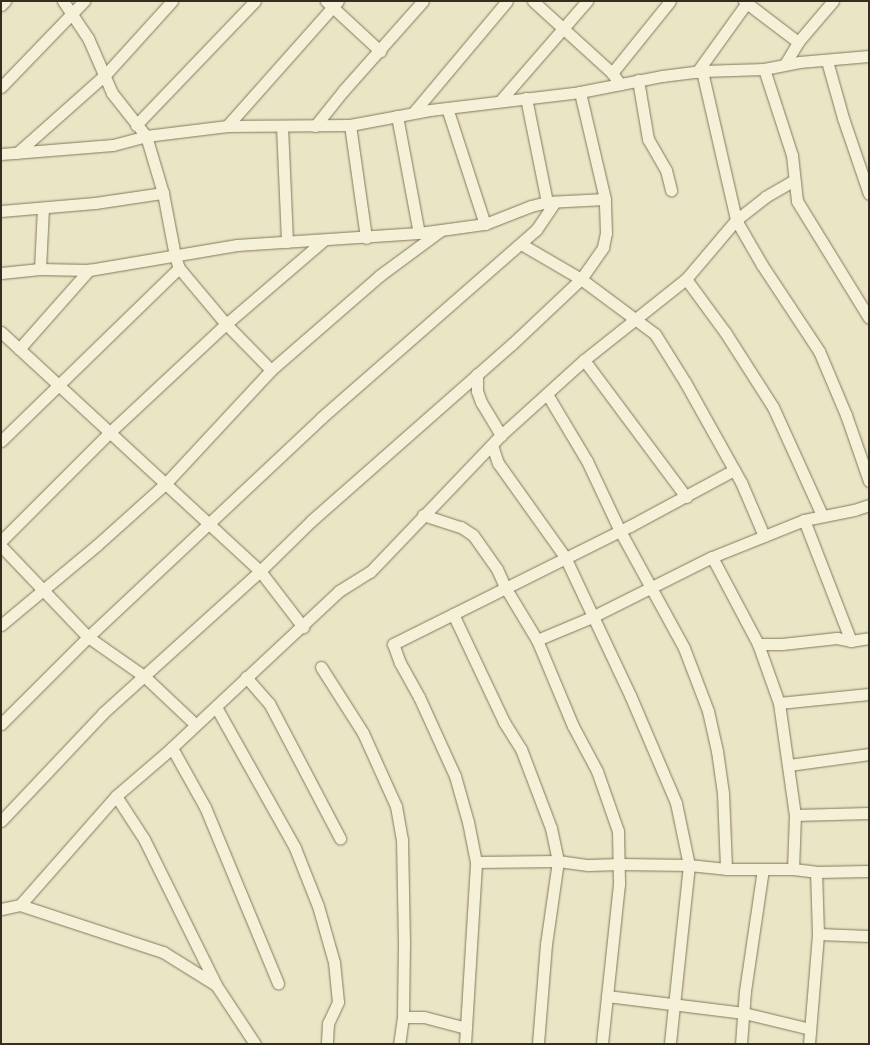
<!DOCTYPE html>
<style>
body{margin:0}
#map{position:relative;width:870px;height:1045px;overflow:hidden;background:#eae5c5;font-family:Lora,serif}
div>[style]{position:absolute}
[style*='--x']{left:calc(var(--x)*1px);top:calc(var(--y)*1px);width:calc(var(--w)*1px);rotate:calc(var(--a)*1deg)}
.roads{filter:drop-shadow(0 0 1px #83785d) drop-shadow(0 0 1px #83785d)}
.street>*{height:11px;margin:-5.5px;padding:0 5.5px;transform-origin:5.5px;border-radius:5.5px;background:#f5f1d8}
span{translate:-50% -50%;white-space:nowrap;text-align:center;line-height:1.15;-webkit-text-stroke:4.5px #f2eed4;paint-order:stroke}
.frame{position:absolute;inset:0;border:2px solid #352d1f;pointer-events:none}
</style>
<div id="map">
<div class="roads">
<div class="street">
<div style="--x:63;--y:1;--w:45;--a:56"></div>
<div style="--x:88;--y:38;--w:60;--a:66.4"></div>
<div style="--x:112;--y:93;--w:55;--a:51.7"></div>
<div style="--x:146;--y:136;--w:59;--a:73.4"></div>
<div style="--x:163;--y:193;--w:64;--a:79.2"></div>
<div style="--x:175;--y:256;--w:13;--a:72"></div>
<div style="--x:179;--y:268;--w:73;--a:50"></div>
<div style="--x:226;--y:324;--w:64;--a:45.6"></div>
<div style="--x:326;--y:1;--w:74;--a:42.8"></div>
<div style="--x:533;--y:1;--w:107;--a:42.3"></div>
<div style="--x:612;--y:73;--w:14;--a:54"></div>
<div style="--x:744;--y:1;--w:68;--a:37.2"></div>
<div style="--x:1;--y:5;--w:6;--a:-45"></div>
<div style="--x:827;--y:61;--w:59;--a:74.3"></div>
<div style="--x:843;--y:118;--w:80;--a:71.1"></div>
<div style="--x:785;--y:64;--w:26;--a:-59"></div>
<div style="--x:798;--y:42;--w:54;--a:-49.5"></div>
<div style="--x:764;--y:69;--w:90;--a:72"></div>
<div style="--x:792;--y:155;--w:46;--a:83.8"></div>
<div style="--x:797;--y:201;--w:137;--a:58.4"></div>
<div style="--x:702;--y:71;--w:153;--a:77.1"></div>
<div style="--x:736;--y:220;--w:52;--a:60"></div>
<div style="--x:762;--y:265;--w:103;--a:56.5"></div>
<div style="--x:819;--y:351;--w:69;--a:67.1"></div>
<div style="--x:846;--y:415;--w:70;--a:70.8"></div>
<div style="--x:697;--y:72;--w:87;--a:-54.3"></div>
<div style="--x:612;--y:73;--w:92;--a:-51.1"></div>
<div style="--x:638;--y:80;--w:60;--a:80.4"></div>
<div style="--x:648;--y:139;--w:36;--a:60"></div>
<div style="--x:666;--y:170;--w:21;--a:76"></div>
<div style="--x:1;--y:87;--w:120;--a:-46"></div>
<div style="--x:526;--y:98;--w:106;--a:78.6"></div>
<div style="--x:500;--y:101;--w:133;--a:-49"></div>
<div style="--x:447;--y:108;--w:122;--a:71.9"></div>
<div style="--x:413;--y:113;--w:146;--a:-50"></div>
<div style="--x:397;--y:116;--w:119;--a:79.4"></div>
<div style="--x:136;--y:125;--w:172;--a:-46.2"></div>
<div style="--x:350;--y:125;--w:114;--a:81.9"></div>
<div style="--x:227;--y:126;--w:167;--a:-48.4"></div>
<div style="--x:282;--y:126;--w:116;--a:87.5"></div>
<div style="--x:315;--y:126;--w:45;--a:-51.3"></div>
<div style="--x:343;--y:91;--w:120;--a:-48.4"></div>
<div style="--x:17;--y:153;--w:118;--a:-41.6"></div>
<div style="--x:105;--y:75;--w:100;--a:-47.8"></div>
<div style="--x:1;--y:154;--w:112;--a:-4.6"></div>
<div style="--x:113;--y:145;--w:34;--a:-15"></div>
<div style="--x:146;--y:136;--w:82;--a:-7"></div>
<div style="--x:227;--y:126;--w:123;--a:-0.5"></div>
<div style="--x:350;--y:125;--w:81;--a:-10.6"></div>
<div style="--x:430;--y:110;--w:151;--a:-6.8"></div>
<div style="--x:580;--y:92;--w:84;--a:-11"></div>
<div style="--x:662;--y:76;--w:40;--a:-7.1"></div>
<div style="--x:702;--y:71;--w:62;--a:-1.8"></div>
<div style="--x:764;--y:69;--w:36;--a:-11"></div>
<div style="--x:799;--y:62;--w:70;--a:-4.9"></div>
<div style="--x:1;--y:211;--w:94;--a:-4.9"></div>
<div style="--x:95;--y:203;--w:69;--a:-8.4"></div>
<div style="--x:521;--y:244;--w:69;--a:30.3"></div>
<div style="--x:581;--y:279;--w:92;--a:36.6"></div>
<div style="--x:655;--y:334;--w:57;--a:58"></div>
<div style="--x:685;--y:382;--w:115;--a:60.8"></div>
<div style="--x:741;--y:482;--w:59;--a:66.9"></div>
<div style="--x:40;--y:269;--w:61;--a:-87.2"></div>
<div style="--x:1;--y:273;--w:39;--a:-6"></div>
<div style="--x:40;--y:269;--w:49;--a:1.2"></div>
<div style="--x:89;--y:270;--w:150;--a:-9.6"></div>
<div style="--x:237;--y:245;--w:182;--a:-3.8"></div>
<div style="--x:419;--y:233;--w:67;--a:-7.8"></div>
<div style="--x:485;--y:224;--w:49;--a:-21.4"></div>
<div style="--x:531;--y:206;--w:16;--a:-14"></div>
<div style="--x:547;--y:202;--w:58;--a:-3"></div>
<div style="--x:686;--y:279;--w:66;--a:53.7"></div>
<div style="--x:725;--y:332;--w:89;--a:57.4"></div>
<div style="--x:773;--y:407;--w:119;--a:65.6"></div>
<div style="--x:1;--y:332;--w:352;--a:42.7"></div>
<div style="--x:260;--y:571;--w:71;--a:52.5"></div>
<div style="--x:19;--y:349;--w:106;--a:-48.5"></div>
<div style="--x:584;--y:360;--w:171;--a:53.3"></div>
<div style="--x:477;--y:374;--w:17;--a:90"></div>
<div style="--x:477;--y:391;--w:12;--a:70"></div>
<div style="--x:481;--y:402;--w:39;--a:59"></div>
<div style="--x:547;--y:394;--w:78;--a:59.2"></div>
<div style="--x:587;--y:461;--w:77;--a:64.8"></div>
<div style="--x:620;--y:531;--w:133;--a:61.3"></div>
<div style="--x:684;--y:648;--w:67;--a:69.1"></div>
<div style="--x:708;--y:711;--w:41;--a:77.3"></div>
<div style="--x:717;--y:751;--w:42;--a:81.9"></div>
<div style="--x:723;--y:793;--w:76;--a:87.7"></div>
<div style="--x:1;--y:441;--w:248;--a:-44.2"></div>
<div style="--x:492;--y:445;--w:19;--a:72"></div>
<div style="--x:498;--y:463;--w:115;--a:54.5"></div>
<div style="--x:565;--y:557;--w:153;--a:64.8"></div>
<div style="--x:630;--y:695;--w:117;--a:66.9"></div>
<div style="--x:676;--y:803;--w:63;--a:78.2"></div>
<div style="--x:689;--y:865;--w:180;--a:96.1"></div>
<div style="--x:423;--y:515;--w:40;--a:18"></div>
<div style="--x:461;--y:527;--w:14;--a:34"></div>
<div style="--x:473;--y:535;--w:42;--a:54.8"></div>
<div style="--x:497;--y:569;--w:20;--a:66"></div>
<div style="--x:505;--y:587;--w:62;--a:58.9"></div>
<div style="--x:537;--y:640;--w:93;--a:67.3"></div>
<div style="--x:573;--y:726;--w:51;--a:61.9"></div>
<div style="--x:597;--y:771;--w:64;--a:70.7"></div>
<div style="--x:618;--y:831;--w:53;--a:88.9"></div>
<div style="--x:619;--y:884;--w:161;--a:96.1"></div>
<div style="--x:804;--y:520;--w:130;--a:68.8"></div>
<div style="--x:1;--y:541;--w:154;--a:-45"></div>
<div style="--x:110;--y:432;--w:158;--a:-43"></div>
<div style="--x:226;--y:324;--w:128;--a:-40.6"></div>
<div style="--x:1;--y:546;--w:126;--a:46.3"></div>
<div style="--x:88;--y:637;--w:68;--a:34.9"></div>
<div style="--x:144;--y:676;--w:71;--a:43.3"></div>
<div style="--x:712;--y:557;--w:98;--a:62.1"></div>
<div style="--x:758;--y:644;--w:63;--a:70.4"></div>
<div style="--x:779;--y:703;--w:113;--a:81.9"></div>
<div style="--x:795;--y:815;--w:54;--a:92.1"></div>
<div style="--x:453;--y:614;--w:119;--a:64.7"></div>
<div style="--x:504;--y:722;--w:32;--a:58"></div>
<div style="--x:521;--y:749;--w:85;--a:69.2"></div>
<div style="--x:551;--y:828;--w:34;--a:78"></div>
<div style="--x:558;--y:861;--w:84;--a:98.2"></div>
<div style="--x:546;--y:944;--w:100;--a:94.6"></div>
<div style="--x:1;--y:625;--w:125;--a:-39.8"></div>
<div style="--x:97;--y:545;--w:93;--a:-41.9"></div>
<div style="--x:166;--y:483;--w:154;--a:-47.1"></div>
<div style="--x:271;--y:370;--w:143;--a:-41"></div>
<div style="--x:379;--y:276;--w:76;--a:-36.4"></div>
<div style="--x:537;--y:640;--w:60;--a:-22.7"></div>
<div style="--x:592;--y:617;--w:134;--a:-26.6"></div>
<div style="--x:712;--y:557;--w:99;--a:-21.9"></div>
<div style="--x:804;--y:520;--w:51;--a:-11.3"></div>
<div style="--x:854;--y:510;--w:16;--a:-18"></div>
<div style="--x:758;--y:644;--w:24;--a:0"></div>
<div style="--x:782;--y:644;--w:55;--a:-6.2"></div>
<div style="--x:837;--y:638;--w:14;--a:12"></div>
<div style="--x:851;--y:641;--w:18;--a:-9"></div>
<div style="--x:321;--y:667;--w:78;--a:57.5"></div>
<div style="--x:363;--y:733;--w:80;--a:65.7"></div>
<div style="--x:396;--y:806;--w:34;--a:80"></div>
<div style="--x:402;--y:839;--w:104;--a:88.9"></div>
<div style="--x:404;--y:943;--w:74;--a:90.8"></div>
<div style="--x:403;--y:1017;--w:27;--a:98"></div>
<div style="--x:246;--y:677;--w:35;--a:49"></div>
<div style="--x:269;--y:703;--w:153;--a:62.3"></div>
<div style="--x:779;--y:703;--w:90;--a:-5.7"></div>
<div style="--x:216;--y:707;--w:162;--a:60.7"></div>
<div style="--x:295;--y:848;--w:62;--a:68.4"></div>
<div style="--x:318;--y:906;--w:58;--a:74.1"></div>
<div style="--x:334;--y:962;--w:40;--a:84.3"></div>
<div style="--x:338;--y:1002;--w:23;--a:115"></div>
<div style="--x:328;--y:1023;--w:21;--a:93"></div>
<div style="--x:1;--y:724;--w:123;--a:-45"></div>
<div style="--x:88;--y:637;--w:320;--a:-43.2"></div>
<div style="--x:321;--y:418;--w:286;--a:-41.2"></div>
<div style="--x:536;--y:230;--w:34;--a:-56"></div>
<div style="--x:172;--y:748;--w:68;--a:60.8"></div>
<div style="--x:205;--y:807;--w:191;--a:67.5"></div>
<div style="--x:789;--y:765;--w:81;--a:-7.8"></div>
<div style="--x:116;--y:796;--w:51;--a:56.9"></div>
<div style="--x:144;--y:839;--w:163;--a:63.7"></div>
<div style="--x:216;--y:985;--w:71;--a:56.5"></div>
<div style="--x:795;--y:815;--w:74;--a:-1.5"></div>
<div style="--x:1;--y:821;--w:149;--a:-46.6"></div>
<div style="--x:103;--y:713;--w:212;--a:-42.1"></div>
<div style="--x:260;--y:571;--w:71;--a:-44.4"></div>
<div style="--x:311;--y:521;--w:268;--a:-41.4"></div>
<div style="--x:512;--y:344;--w:95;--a:-43.3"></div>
<div style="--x:581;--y:279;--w:39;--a:-55"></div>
<div style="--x:603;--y:247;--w:14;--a:-78"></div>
<div style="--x:606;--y:233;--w:34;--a:-92"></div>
<div style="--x:605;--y:199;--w:110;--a:-103.2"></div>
<div style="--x:476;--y:862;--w:82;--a:-0.7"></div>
<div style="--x:558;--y:861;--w:30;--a:8"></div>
<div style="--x:588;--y:865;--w:32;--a:-2"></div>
<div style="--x:620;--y:864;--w:69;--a:0.8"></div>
<div style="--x:689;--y:865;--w:37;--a:6"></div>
<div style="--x:726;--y:869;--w:67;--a:0"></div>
<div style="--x:793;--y:869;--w:23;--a:7"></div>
<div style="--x:816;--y:872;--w:53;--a:-1.1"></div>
<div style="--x:20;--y:905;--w:151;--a:18.2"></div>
<div style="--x:163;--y:952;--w:62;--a:31.9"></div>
<div style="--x:1;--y:909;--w:19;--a:-12"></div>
<div style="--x:20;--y:905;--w:145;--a:-48.6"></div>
<div style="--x:116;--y:796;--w:66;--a:-40.7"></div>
<div style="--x:166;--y:753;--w:237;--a:-43.1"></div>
<div style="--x:339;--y:591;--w:36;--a:-32"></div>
<div style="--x:370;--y:572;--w:190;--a:-46.3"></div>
<div style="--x:501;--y:435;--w:112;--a:-42.1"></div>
<div style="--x:584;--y:360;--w:130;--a:-38.5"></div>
<div style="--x:686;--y:279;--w:77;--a:-49.7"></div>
<div style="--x:736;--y:220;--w:37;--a:-38"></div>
<div style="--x:765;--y:197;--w:34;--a:-30"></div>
<div style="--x:818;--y:934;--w:51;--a:2.2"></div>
<div style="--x:607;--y:996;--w:138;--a:7.1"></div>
<div style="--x:744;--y:1013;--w:68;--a:13.6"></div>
<div style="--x:403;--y:1017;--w:21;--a:0"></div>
<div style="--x:424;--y:1017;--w:43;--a:14.7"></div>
<div style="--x:465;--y:1044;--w:182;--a:-86.5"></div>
<div style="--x:476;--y:862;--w:41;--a:-101.3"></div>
<div style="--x:468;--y:822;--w:48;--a:-105.8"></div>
<div style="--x:455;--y:776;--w:87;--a:-114.5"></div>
<div style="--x:419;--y:697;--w:39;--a:-119"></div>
<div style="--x:400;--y:663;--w:20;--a:-110"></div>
<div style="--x:393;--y:644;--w:265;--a:-26.5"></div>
<div style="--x:630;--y:526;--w:118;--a:-28.3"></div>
<div style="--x:741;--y:1044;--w:53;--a:-85.7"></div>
<div style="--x:745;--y:991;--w:123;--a:-81.6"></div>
<div style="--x:809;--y:1044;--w:110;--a:-85.3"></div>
<div style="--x:818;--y:934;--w:62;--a:-91.8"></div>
</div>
</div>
<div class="frame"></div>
</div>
